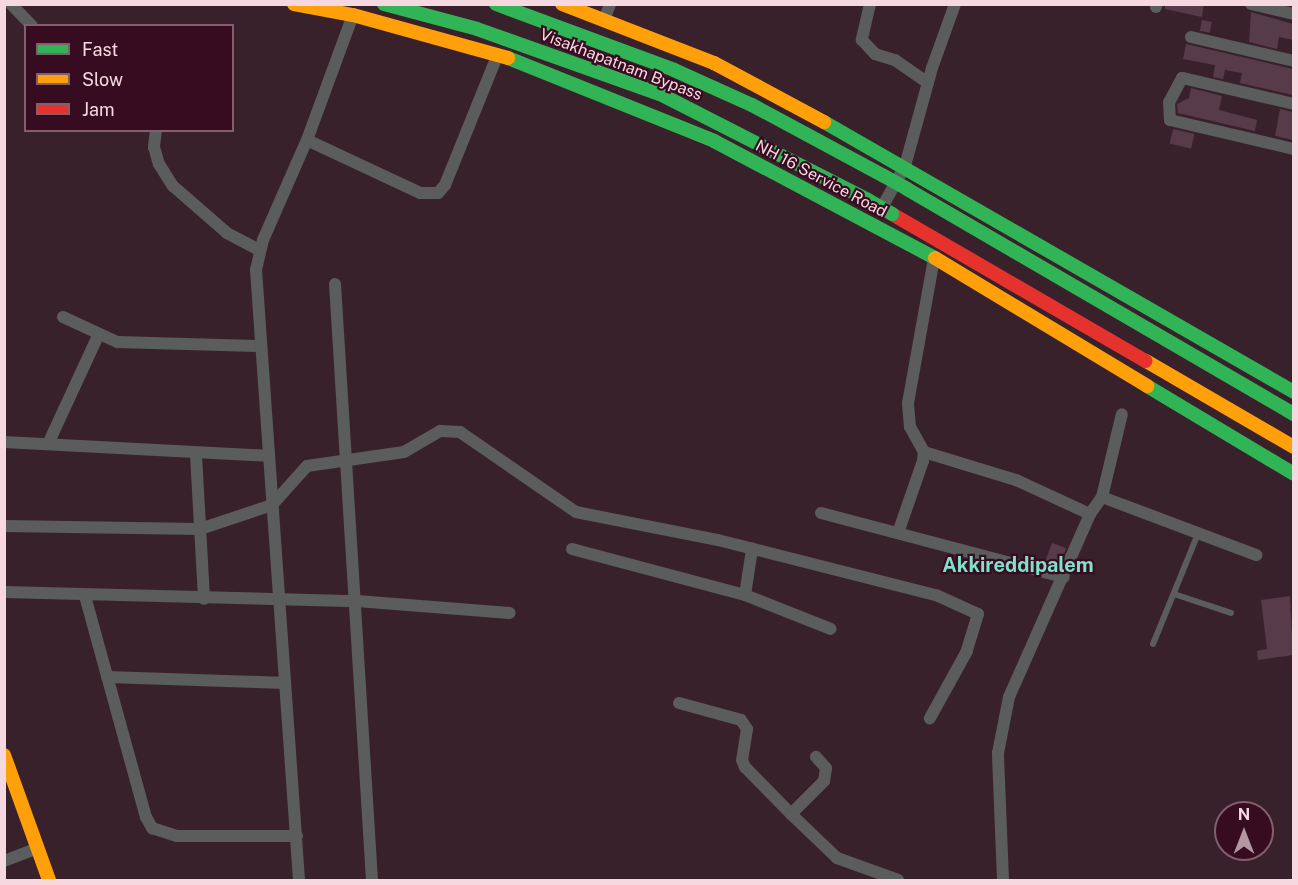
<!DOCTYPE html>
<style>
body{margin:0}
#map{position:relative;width:1298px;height:885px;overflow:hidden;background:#39212b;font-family:"Public Sans",sans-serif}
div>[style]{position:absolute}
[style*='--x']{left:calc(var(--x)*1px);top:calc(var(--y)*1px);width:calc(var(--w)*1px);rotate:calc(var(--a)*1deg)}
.building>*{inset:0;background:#583b48;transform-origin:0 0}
.lane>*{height:6px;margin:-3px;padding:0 3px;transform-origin:3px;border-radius:3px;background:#5b5c5c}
.street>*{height:12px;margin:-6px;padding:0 6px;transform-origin:6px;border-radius:6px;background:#5b5c5c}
.fast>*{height:14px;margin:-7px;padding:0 7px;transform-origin:7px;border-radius:7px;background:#30b455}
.slow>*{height:14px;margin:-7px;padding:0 7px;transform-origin:7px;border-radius:7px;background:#ff9f0a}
.jam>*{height:14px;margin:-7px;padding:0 7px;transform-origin:7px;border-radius:7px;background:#e5322d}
.fast-bridge>*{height:14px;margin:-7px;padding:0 7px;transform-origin:7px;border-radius:7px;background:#30b455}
span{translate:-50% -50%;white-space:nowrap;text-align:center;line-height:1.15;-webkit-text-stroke:4.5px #370c20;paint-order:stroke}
.street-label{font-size:16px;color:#f6d8e1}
.quarter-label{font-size:20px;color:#7ee1c9;font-weight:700}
.frame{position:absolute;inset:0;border:6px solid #f6d8e1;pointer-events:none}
.legend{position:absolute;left:24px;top:24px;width:210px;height:108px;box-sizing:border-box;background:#370c20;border:2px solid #835e6d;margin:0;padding:8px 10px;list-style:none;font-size:18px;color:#f6d8e1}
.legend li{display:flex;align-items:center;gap:12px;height:30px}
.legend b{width:30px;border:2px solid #835e6d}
.north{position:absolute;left:1214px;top:801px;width:60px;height:60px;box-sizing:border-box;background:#370c20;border:2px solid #835e6d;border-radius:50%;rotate:0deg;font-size:16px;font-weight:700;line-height:24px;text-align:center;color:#f6d8e1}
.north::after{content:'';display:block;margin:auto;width:21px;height:27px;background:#b498a1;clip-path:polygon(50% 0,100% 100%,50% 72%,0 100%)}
</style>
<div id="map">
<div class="building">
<div style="clip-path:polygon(1165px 4px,1204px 4px,1202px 17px,1165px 9px)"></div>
<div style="clip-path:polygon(1251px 12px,1293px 24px,1293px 40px,1279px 37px,1277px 49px,1249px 42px)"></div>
<div style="left:1202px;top:20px;width:10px;height:11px;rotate:11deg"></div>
<div style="clip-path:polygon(1186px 44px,1293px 69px,1293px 95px,1240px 83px,1242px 73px,1225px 70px,1223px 79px,1213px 77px,1215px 65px,1183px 59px)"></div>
<div style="clip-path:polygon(1191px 88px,1222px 96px,1219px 110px,1257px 120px,1255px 131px,1178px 113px,1177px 104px,1189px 98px)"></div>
<div style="clip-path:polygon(1280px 109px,1293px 112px,1293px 140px,1275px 136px)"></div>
<div style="left:1173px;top:129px;width:22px;height:15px;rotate:13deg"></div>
<div style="left:1052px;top:543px;width:15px;height:21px;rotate:20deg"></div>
<div style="clip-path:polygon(1290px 596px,1293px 655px,1258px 660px,1257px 651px,1267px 649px,1261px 600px)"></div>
</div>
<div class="lane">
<div style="--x:1174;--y:594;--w:60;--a:18.4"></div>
<div style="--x:1153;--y:644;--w:119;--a:-67.8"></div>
</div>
<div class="street">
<div style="--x:11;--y:4;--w:30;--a:46"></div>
<div style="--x:870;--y:4;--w:37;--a:103"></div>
<div style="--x:862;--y:40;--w:19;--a:47"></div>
<div style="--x:875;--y:54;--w:21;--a:17"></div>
<div style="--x:895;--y:60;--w:40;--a:34.9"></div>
<div style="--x:1251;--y:4;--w:44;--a:13.1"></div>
<div style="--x:1156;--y:7;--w:3;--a:-90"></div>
<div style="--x:604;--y:20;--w:17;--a:-69"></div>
<div style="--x:1191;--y:37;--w:106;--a:13.1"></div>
<div style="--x:1294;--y:104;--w:115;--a:-166.9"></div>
<div style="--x:1182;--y:78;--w:27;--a:118"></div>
<div style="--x:1169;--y:102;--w:18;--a:87"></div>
<div style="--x:1170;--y:120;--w:127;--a:13.2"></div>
<div style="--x:156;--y:130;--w:17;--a:97"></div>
<div style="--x:154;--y:147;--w:18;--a:74"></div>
<div style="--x:159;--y:164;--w:26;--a:58"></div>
<div style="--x:173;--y:186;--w:72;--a:41"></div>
<div style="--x:227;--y:233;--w:36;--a:28"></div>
<div style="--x:307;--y:140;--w:125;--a:25.1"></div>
<div style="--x:420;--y:193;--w:18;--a:0"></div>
<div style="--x:438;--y:193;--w:11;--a:-49"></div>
<div style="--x:445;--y:185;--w:141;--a:-68"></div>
<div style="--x:880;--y:211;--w:51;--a:-60.9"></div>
<div style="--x:905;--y:166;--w:102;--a:-74.6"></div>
<div style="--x:932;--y:68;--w:68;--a:-70.2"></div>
<div style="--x:335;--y:284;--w:597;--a:86.45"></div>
<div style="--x:63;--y:317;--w:60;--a:24.8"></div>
<div style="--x:117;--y:342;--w:143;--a:1.6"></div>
<div style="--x:4;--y:442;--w:264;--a:3"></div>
<div style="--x:48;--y:444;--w:119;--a:-65.2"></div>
<div style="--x:924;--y:452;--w:96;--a:16.9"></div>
<div style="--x:1016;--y:480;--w:81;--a:24.7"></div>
<div style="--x:196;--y:455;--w:144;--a:86.8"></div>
<div style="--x:1102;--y:497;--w:165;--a:20.6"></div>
<div style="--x:821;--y:513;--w:251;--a:14.8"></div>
<div style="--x:4;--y:526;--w:196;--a:0.9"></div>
<div style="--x:200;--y:529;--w:76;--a:-18.4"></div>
<div style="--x:272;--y:505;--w:52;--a:-48.1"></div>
<div style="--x:307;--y:466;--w:98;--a:-8.2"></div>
<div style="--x:404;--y:452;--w:42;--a:-30.3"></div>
<div style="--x:440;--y:431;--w:20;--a:3"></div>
<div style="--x:460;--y:432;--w:141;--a:34.6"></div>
<div style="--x:576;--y:512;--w:145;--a:11.2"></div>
<div style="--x:718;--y:540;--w:225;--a:14.2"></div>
<div style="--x:936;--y:595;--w:46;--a:24.3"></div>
<div style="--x:978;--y:614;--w:39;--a:107"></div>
<div style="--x:967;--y:651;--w:77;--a:118.9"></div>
<div style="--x:898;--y:533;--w:76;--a:-70.9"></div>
<div style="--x:923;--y:461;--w:9;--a:-84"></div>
<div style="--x:924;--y:452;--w:29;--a:-119"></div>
<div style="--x:910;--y:427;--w:24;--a:-95"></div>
<div style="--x:908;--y:403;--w:147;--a:-79.8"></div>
<div style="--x:572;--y:549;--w:179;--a:14.9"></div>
<div style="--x:745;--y:595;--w:92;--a:21.6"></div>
<div style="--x:4;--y:592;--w:353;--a:1.5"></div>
<div style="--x:357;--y:601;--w:153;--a:4.5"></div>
<div style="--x:745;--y:595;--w:47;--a:-81.3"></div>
<div style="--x:85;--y:596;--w:229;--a:74.6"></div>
<div style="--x:146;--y:817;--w:13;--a:61"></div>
<div style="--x:152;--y:828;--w:26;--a:18"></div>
<div style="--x:177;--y:836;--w:120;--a:0"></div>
<div style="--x:107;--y:677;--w:178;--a:1.9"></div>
<div style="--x:679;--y:703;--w:64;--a:15.3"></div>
<div style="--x:741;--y:720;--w:11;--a:56"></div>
<div style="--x:747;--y:729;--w:31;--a:99"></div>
<div style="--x:742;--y:760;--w:8;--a:67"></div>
<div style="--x:745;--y:767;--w:66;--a:45.6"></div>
<div style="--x:791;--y:814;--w:64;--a:43.7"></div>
<div style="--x:837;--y:858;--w:65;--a:19.8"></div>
<div style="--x:791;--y:814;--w:47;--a:-45"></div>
<div style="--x:824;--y:781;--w:13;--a:-81"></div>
<div style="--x:826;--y:768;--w:15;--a:-132"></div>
<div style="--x:4;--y:861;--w:36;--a:-21"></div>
<div style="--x:299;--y:880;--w:612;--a:-94.03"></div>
<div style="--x:256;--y:270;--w:31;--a:-77"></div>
<div style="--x:263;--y:240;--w:109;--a:-66.3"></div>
<div style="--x:307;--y:140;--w:133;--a:-69.8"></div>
<div style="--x:1003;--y:880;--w:127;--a:-92.3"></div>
<div style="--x:998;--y:753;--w:57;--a:-78.9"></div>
<div style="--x:1009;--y:697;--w:200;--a:-66.1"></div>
<div style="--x:1090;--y:514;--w:21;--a:-55"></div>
<div style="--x:1102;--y:497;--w:85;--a:-76.5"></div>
</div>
<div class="fast">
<div style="--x:384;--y:4;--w:96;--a:15"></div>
<div style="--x:477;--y:29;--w:194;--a:19.6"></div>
<div style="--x:660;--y:94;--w:233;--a:27"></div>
<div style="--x:496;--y:4;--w:190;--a:20.3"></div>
<div style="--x:674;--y:70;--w:85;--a:24.2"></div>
<div style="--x:752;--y:105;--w:150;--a:28.3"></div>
<div style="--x:508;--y:58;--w:222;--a:21.9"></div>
<div style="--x:714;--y:141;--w:250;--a:27.9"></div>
<div style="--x:824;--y:122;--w:542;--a:29.88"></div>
<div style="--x:907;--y:189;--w:448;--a:30.2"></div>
<div style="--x:1147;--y:386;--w:171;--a:30.9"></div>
</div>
<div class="slow">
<div style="--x:294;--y:4;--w:60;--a:10.6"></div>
<div style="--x:353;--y:15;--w:161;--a:15.5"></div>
<div style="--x:562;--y:4;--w:163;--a:21.2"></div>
<div style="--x:714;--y:63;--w:125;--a:28.2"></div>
<div style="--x:935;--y:258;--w:248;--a:31.1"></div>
<div style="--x:1146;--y:361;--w:171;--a:30.2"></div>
<div style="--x:4;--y:755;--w:133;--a:70.2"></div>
</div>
<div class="jam">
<div style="--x:892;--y:214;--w:293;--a:30.1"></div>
</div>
<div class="fast-bridge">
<div style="--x:884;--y:176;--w:26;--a:29"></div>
<div style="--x:868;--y:200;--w:28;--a:30"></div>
</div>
<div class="street-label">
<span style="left:621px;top:65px;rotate:21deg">Visakhapatnam Bypass</span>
<span style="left:821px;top:179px;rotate:28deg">NH 16 Service Road</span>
</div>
<div class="quarter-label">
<span style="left:1018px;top:565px">Akkireddipalem</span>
</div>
<div class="frame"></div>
<ul class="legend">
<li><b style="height:8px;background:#30b455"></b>Fast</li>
<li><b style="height:8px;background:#ff9f0a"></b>Slow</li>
<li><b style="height:8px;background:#e5322d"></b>Jam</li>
</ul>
<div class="north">N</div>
</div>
